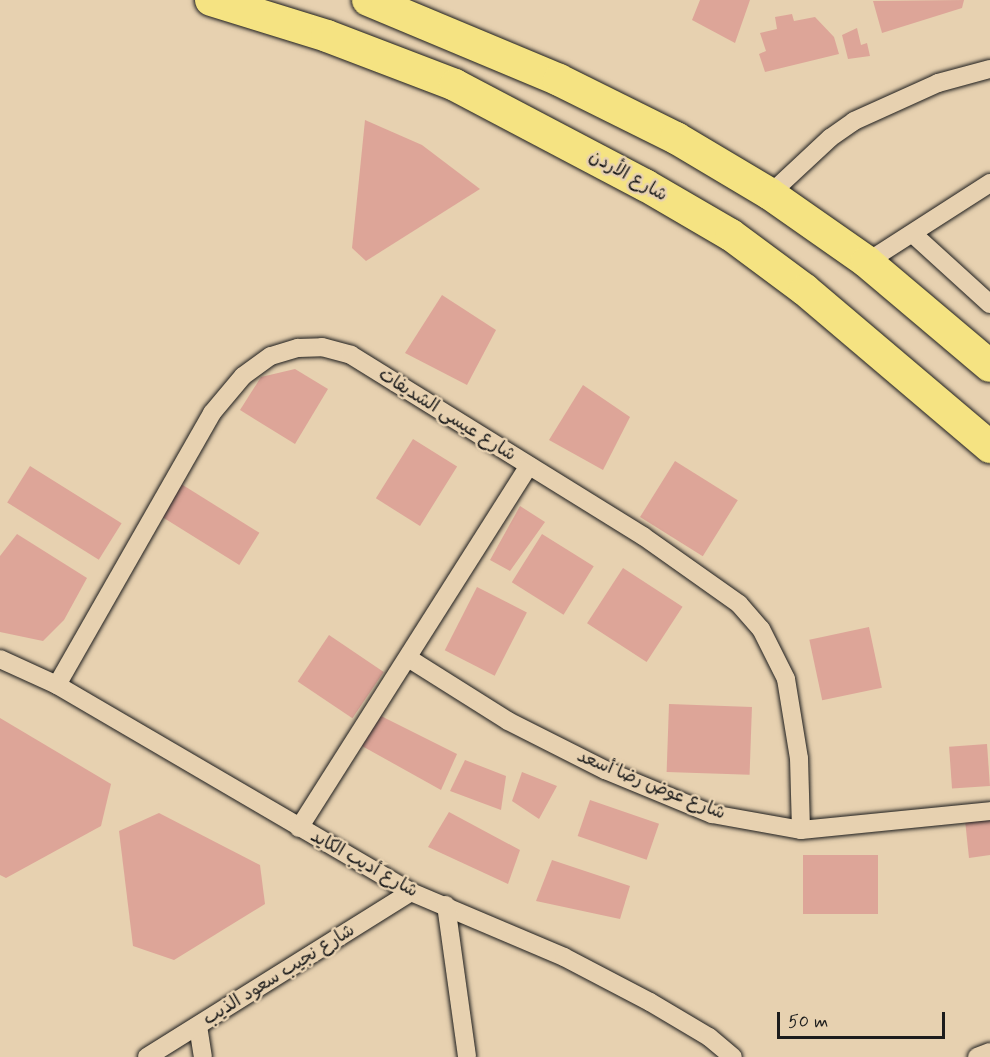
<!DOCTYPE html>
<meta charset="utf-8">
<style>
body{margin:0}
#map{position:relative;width:990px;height:1057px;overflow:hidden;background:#e7d1b0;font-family:Mynerve,"Playpen Sans Arabic",sans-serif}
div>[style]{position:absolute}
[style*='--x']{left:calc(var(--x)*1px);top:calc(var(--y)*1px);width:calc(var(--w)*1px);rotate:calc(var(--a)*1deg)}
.building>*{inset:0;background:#dda598;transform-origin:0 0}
.roads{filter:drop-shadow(0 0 2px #1c1c1c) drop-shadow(0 0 2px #1c1c1c)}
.minor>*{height:18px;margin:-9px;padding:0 9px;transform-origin:9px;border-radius:9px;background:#e7d1b0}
.trunk>*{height:32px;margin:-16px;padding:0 16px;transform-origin:16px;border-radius:16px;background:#f5e382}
span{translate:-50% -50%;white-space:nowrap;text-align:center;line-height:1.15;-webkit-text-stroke:5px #e7d1b0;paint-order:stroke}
.street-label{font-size:18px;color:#1c1c1c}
.scale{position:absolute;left:777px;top:1012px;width:168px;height:27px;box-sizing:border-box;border:3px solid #1c1c1c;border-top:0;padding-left:8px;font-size:18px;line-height:21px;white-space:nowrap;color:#1c1c1c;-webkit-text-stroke:4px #e7d1b0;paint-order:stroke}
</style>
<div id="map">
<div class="building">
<div style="clip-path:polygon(700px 0,750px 0,735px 43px,692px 20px)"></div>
<div style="clip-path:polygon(964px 0,962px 8px,882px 33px,873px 1px)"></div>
<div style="clip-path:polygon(792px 14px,794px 21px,815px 17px,834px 37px,839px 54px,765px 72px,759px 54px,766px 51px,760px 33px,777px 29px,775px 17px)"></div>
<div style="clip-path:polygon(857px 28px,861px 45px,867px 43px,870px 56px,848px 59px,842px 35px)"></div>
<div style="clip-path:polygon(365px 120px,422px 145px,480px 189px,366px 261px,352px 248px)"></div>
<div style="clip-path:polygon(442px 295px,496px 330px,467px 385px,405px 353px)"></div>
<div style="clip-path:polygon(295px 369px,328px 389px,295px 444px,240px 410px,261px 377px)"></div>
<div style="clip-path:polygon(583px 385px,630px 417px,603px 470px,549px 440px)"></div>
<div style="left:413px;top:439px;width:52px;height:70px;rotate:32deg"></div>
<div style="left:675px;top:461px;width:74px;height:66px;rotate:32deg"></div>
<div style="left:30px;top:466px;width:108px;height:43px;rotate:32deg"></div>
<div style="left:178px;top:482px;width:96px;height:38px;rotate:32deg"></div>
<div style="clip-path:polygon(520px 506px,545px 522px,510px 571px,490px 560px)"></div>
<div style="clip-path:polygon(17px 534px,87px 578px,64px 620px,43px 641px,0 632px,0 556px)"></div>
<div style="left:542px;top:534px;width:61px;height:57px;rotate:32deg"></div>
<div style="left:623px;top:568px;width:71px;height:66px;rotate:33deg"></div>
<div style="left:477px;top:587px;width:56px;height:71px;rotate:27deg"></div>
<div style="left:869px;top:627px;width:62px;height:61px;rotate:78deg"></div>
<div style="left:329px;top:635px;width:66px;height:56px;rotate:34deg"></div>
<div style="left:669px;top:704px;width:83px;height:68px;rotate:2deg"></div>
<div style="clip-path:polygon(381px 716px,457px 754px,441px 790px,362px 746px)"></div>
<div style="clip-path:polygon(0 718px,111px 784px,101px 826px,6px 878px,0 875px)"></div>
<div style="left:987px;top:744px;width:42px;height:38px;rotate:86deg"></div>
<div style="clip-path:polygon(465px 760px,506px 776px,501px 810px,450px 791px)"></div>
<div style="clip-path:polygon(522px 772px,557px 786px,539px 819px,512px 801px)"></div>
<div style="left:590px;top:800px;width:73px;height:38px;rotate:19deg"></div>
<div style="clip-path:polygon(449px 812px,520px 850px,508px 884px,428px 847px)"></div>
<div style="clip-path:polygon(159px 813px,260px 865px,265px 904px,174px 960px,133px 946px,119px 831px)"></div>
<div style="clip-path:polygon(990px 817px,990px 855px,969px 858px,965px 820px)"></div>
<div style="left:803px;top:855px;width:75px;height:59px"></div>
<div style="clip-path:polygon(552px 860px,630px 886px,620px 919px,536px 901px)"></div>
</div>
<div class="roads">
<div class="minor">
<div style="--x:770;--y:194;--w:82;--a:-43"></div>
<div style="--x:830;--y:138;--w:29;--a:-35"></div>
<div style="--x:854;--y:121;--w:92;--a:-24.3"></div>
<div style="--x:938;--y:83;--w:54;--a:-15.1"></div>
<div style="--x:913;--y:234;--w:104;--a:42.3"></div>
<div style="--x:867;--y:262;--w:146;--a:-32.7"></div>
<div style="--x:408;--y:658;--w:118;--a:32.2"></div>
<div style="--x:508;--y:721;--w:109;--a:26.8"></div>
<div style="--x:605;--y:770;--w:116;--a:22.4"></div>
<div style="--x:712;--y:814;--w:90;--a:10.2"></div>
<div style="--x:801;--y:830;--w:190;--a:-5.7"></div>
<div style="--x:0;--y:659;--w:63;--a:24.5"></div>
<div style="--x:57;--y:685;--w:410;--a:30.3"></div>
<div style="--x:411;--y:892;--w:166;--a:23"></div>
<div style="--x:564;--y:957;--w:97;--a:27.6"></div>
<div style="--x:650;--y:1002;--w:69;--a:30.7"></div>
<div style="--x:709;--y:1037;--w:31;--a:40"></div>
<div style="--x:57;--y:685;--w:313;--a:-60.3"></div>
<div style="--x:212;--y:413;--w:48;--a:-50"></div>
<div style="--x:243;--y:376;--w:34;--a:-36"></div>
<div style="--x:271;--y:356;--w:28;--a:-17"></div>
<div style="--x:298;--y:348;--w:24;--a:-2"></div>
<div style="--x:322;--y:347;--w:30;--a:15"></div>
<div style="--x:351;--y:355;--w:344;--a:31.8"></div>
<div style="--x:643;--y:536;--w:118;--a:35.3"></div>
<div style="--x:739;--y:604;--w:33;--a:49"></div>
<div style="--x:761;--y:629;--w:56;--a:63.4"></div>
<div style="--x:786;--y:679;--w:80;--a:80.7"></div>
<div style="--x:799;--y:758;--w:72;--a:88.4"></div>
<div style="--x:299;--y:828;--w:429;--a:-57.6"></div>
<div style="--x:446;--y:905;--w:153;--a:82.1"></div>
<div style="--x:198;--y:1026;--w:31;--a:81"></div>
<div style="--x:147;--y:1057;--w:311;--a:-32"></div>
<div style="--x:977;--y:1057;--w:14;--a:-21"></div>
</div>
<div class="trunk">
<div style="--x:211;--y:0;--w:121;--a:17.2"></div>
<div style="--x:327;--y:36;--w:137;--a:20.9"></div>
<div style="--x:455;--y:85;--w:215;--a:27.8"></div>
<div style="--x:645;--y:185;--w:99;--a:30.2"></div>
<div style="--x:731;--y:235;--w:92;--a:36.6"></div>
<div style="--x:805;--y:290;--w:243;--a:40.3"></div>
<div style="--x:368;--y:0;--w:207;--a:22.7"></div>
<div style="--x:559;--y:80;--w:131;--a:26.4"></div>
<div style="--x:676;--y:138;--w:109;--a:30.8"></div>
<div style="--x:770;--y:194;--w:118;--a:35"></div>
<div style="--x:867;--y:262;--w:161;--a:40.2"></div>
</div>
</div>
<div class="street-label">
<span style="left:628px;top:176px;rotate:29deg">شارع الأردن</span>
<span style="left:447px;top:415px;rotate:32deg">شارع عيسى الشديفات</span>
<span style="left:651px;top:785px;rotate:22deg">شارع عوض رضا أسعد</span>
<span style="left:364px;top:864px;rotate:29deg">شارع أديب الكايد</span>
<span style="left:279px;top:975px;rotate:-32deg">شارع نجيب سعود الذيب</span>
</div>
<div class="scale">50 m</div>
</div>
